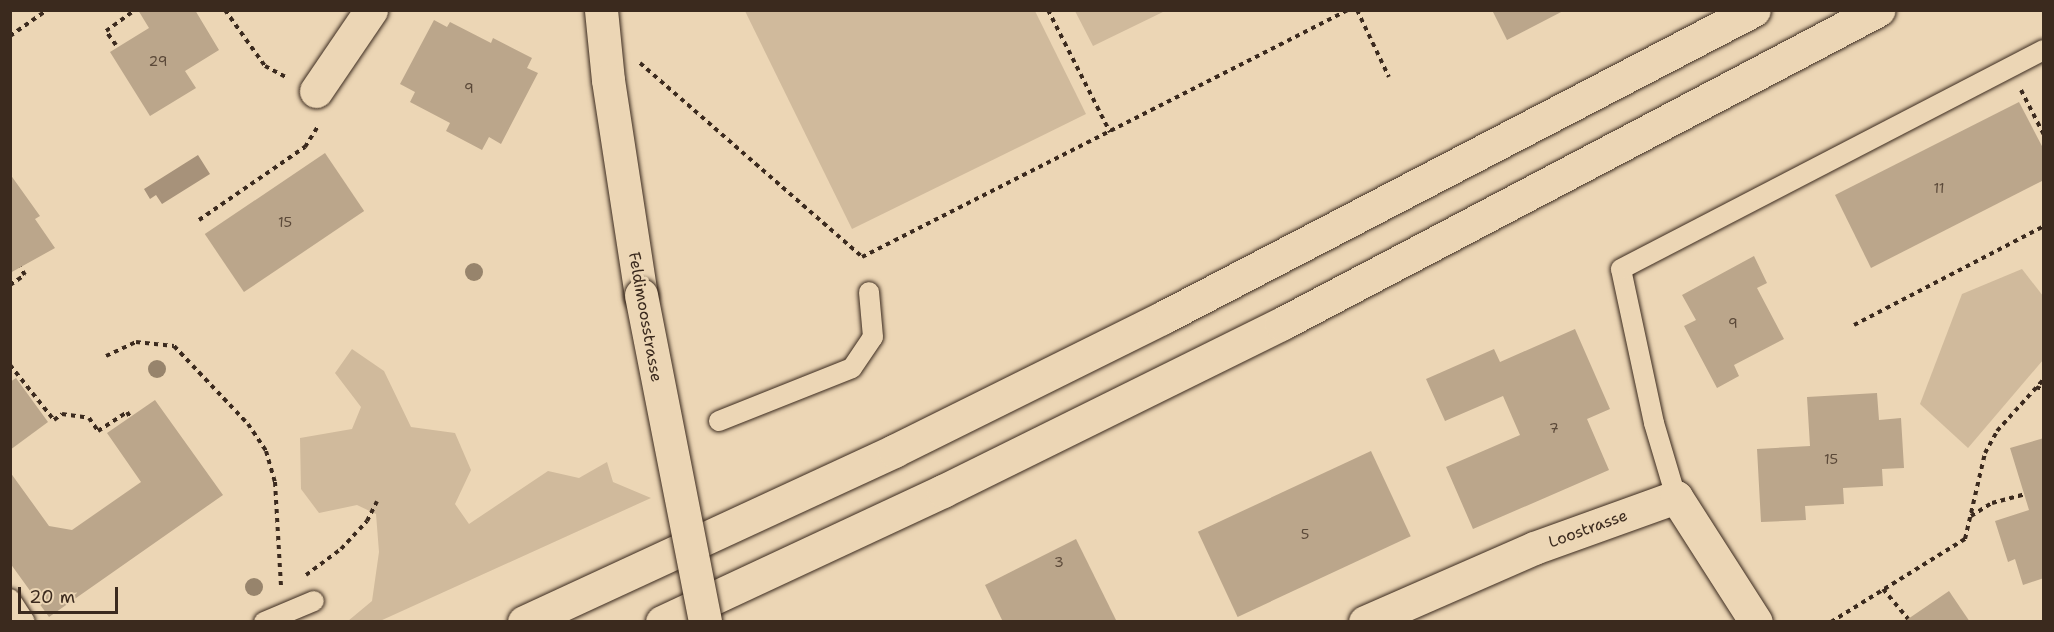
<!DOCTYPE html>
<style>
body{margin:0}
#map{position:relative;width:2054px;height:632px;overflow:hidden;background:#ecd6b5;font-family:"Shantell Sans",sans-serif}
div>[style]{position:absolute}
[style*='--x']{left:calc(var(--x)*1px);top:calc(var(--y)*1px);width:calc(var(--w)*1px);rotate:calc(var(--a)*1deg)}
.green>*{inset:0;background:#d0ba9c}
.water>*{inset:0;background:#a7927a}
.building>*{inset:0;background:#bba68b;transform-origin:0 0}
.path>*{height:4px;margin-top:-2px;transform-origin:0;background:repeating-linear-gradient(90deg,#3b2a1e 0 4.5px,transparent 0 9px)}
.roads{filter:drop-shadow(0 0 2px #3b2a1e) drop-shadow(0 0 2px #3b2a1e)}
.service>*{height:20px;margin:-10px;padding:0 10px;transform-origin:10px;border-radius:10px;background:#ecd6b5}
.minor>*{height:33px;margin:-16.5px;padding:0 16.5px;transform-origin:16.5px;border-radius:16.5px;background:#ecd6b5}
.secondary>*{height:33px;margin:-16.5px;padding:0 16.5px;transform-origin:16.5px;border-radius:16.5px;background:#ecd6b5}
.motorway>*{height:33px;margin:-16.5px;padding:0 16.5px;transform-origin:16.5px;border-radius:16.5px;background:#ecd6b5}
.bridges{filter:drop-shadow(0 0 2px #3b2a1e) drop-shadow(0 0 2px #3b2a1e)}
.secondary-bridge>*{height:33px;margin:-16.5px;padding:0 16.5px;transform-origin:16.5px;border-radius:16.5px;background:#ecd6b5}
.trees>*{width:18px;height:18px;margin:-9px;border-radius:50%;background:#97846c}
span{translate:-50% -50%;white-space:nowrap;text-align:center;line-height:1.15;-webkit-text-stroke:6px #ecd6b5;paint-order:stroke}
.number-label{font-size:14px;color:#5b4939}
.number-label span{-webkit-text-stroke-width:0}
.street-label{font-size:16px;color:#3b2a1e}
.frame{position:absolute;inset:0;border:12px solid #3b2a1e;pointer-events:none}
.scale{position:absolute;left:18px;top:587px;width:100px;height:27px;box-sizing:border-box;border:3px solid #3b2a1e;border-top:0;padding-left:8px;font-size:18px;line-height:21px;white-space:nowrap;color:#3b2a1e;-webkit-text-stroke:4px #ecd6b5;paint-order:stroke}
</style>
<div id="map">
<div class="green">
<div style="clip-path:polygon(745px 11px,1035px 11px,1086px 114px,852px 229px)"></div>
<div style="clip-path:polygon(1075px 11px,1165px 11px,1093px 46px)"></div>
<div style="clip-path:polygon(2022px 269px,2043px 296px,2043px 360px,1968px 448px,1920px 404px,1962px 294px)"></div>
<div style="clip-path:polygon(352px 349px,384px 371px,411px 427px,455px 433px,471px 470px,455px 504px,469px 524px,548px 471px,579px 478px,607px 462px,613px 482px,651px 498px,380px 621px,348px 621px,372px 601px,379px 552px,376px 514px,357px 505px,319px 513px,301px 489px,300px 438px,352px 429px,361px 407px,335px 373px)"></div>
</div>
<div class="water">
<div style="clip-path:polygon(198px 155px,210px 174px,162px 204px,156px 195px,150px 199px,144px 189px)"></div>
</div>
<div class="building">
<div style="clip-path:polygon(138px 10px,195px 10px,219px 50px,185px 71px,196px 88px,150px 116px,110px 52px,149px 28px)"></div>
<div style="clip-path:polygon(1492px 10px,1565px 10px,1507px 40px)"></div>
<div style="clip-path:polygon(434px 20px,447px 27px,450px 22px,491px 43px,493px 38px,532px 58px,527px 68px,538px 73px,501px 144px,489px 137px,482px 150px,446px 131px,450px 123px,410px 102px,415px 92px,400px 84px)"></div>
<div style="clip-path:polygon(2019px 102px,2044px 150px,2044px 180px,1871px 268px,1835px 195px)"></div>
<div style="left:325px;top:153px;width:70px;height:145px;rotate:56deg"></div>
<div style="clip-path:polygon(10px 174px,40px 216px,35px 219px,55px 248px,10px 273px)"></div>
<div style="clip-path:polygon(1754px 256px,1767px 283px,1757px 288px,1784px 339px,1734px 365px,1739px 376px,1717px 388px,1684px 326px,1696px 320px,1682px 295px)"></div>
<div style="clip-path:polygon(1575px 329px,1610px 409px,1587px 419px,1609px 470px,1473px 529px,1446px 467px,1520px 435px,1503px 396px,1445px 421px,1426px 379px,1494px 349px,1500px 362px)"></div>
<div style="clip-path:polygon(16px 378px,48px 422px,10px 450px,10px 382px)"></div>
<div style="clip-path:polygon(1877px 393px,1879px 420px,1901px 418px,1904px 468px,1882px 469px,1883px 486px,1843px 488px,1844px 504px,1805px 506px,1806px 520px,1761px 522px,1757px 449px,1810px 446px,1807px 397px)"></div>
<div style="clip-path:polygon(155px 400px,223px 495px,49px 617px,10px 563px,10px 472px,49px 526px,72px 530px,141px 482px,107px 433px)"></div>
<div style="clip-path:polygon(2044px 438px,2044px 578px,2023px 585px,2015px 559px,2008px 562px,1995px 521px,2029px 510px,2010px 448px)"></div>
<div style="left:1371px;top:451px;width:94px;height:191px;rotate:65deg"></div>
<div style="clip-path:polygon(1076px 539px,1117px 622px,1003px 622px,985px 585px)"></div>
<div style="clip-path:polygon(1949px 591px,1970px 622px,1904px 622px,1908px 619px)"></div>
</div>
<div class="path">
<div style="--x:225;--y:10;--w:69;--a:54.5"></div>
<div style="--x:265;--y:66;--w:24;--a:28"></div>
<div style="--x:1048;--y:10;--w:137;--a:63.1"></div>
<div style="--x:1357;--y:10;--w:74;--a:64.5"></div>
<div style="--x:10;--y:36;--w:45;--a:-35.1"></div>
<div style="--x:116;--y:45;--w:17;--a:-126"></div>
<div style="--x:106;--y:31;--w:36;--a:-36"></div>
<div style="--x:640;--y:63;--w:295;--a:41.1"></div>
<div style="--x:862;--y:257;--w:545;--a:-26.94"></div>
<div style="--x:2021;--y:90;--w:51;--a:62.9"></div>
<div style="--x:199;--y:220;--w:129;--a:-34.6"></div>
<div style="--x:305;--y:147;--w:26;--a:-58"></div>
<div style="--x:10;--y:285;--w:18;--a:-34"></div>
<div style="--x:25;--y:275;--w:9;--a:-122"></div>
<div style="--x:1854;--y:325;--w:214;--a:-27.5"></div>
<div style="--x:106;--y:356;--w:33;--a:-25"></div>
<div style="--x:136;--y:342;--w:38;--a:6"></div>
<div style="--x:174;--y:346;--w:108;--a:46.5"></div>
<div style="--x:248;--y:424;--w:32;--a:56"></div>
<div style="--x:266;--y:451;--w:32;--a:74"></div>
<div style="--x:275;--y:482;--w:104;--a:86.7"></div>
<div style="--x:10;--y:365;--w:70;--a:51.3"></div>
<div style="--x:54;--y:420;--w:10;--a:-37"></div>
<div style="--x:62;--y:414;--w:27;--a:8"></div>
<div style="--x:89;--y:418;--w:16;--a:55"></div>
<div style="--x:98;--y:431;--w:35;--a:-33"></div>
<div style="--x:127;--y:412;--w:6;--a:59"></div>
<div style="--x:2036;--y:387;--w:9;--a:21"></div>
<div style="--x:1971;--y:516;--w:25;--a:-32"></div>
<div style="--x:1992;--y:503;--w:34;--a:-15"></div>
<div style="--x:306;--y:575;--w:44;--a:-36.6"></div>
<div style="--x:341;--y:549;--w:38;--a:-47"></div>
<div style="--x:367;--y:521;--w:22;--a:-63"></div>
<div style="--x:1883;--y:589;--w:39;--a:50"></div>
<div style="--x:1831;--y:622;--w:158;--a:-31.8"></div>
<div style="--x:1965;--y:539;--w:88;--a:-76.9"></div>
<div style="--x:1985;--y:453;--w:25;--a:-61"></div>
<div style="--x:1997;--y:431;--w:70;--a:-47.9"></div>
</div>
<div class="roads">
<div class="service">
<div style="--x:719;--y:421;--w:143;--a:-21.7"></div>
<div style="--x:852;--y:368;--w:37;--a:-56"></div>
<div style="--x:873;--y:337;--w:45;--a:-95.1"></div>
<div style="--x:1676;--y:497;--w:77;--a:-106.6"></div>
<div style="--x:1654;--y:423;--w:157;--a:-102.1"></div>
<div style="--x:1621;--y:269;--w:476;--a:-27.4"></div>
<div style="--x:10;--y:599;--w:27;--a:57"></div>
<div style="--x:264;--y:622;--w:54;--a:-22.8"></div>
</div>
<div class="minor">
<div style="--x:316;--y:91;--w:98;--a:-55.8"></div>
<div style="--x:1365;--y:622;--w:184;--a:-23.6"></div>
<div style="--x:1534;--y:548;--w:151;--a:-19.8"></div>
<div style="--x:1676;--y:497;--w:148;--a:57.4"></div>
</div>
<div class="secondary">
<div style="--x:601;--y:10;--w:70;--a:84.3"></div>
<div style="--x:608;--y:80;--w:218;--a:81.3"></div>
</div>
<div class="motorway">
<div style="--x:524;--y:622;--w:408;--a:-24.8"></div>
<div style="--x:894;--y:451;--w:299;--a:-26.4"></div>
<div style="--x:1162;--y:318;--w:667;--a:-27.49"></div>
<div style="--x:662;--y:622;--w:310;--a:-25"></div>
<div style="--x:943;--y:491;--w:377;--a:-26.3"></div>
<div style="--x:1281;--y:324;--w:675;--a:-27.74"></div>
</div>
</div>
<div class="bridges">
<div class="secondary-bridge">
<div style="--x:641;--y:295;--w:333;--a:78.9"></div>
</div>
</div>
<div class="trees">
<div style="left:474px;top:272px"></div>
<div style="left:157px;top:369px"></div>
<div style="left:254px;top:587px"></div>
</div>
<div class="number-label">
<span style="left:158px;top:61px">29</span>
<span style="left:469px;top:88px">9</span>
<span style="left:1939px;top:188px">11</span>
<span style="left:285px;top:222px">15</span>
<span style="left:1733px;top:323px">9</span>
<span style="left:1554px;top:428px">7</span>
<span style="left:1831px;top:459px">15</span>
<span style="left:1305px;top:534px">5</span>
<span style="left:1059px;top:562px">3</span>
</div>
<div class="street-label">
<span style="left:645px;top:317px;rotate:80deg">Feldimoosstrasse</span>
<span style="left:1588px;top:529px;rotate:-20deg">Loostrasse</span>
</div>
<div class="frame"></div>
<div class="scale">20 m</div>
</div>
